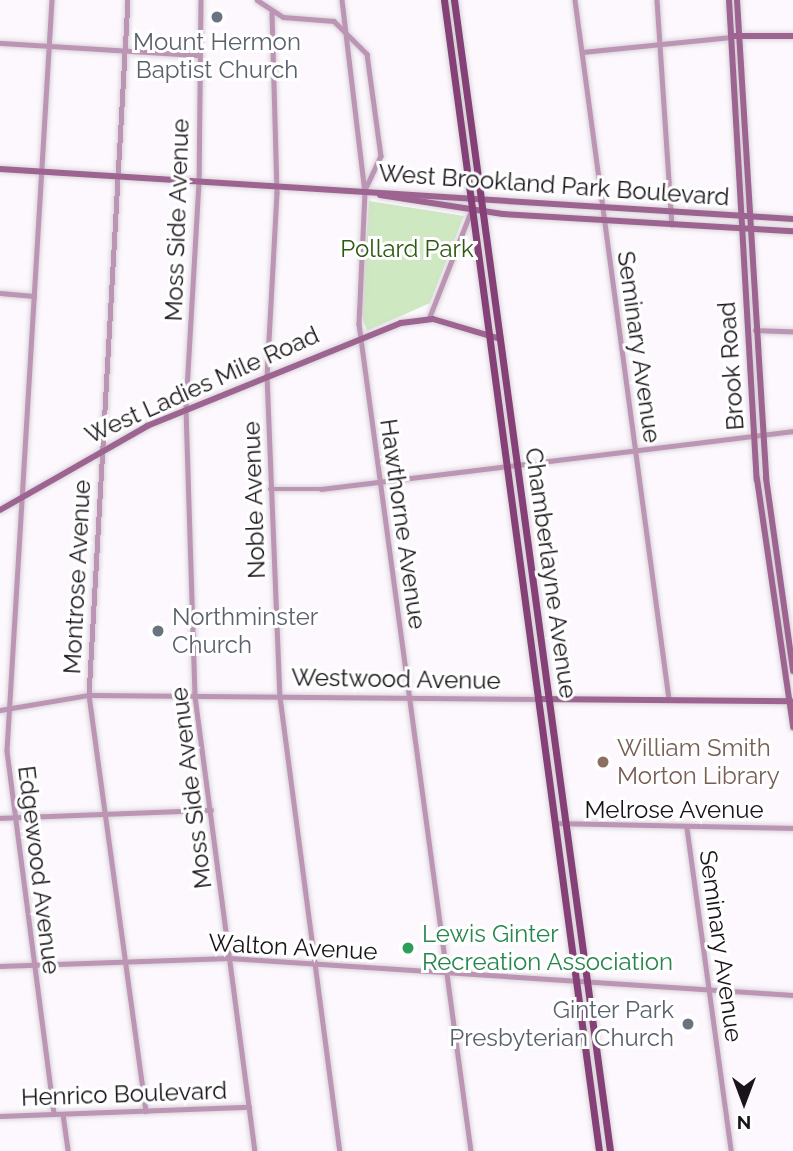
<!DOCTYPE html>
<style>
body{margin:0}
#map{position:relative;width:793px;height:1151px;overflow:hidden;background:#fdf8fe;font-family:Raleway,sans-serif}
div>[style]{position:absolute}
[style*='--x']{left:calc(var(--x)*1px);top:calc(var(--y)*1px);width:calc(var(--w)*1px);rotate:calc(var(--a)*1deg)}
.green>*{inset:0;background:#cee8c2}
.roads{filter:drop-shadow(0 0 2px #d8d4d9) drop-shadow(0 0 2px #d8d4d9)}
.street>*{height:4.5px;margin:-2.25px;padding:0 2.25px;transform-origin:2.25px;border-radius:2.25px;background:#bd95b4}
.secondary>*{height:6px;margin:-3px;padding:0 3px;transform-origin:3px;border-radius:3px;background:#9d6491}
.primary>*{height:7px;margin:-3.5px;padding:0 3.5px;transform-origin:3.5px;border-radius:3.5px;background:#844077}
.dots>*{width:19px;height:19px;translate:-50% -50%;box-sizing:border-box;border:4px solid #fff;border-radius:50%}
span{translate:-50% -50%;white-space:nowrap;text-align:center;line-height:1.15;-webkit-text-stroke:6px #fff;paint-order:stroke}
.worship-label{font-size:24px;color:#5b616d}
.left{translate:0 -50%;text-align:left}
.right{translate:-100% -50%;text-align:right}
.street-label{font-size:24px;color:#181419}
.park-label{font-size:24px;color:#2e5913}
.education-label{font-size:24px;color:#785e54}
.leisure-label{font-size:24px;color:#27864d}
.north{position:absolute;left:709px;top:1067px;width:70px;height:70px;-webkit-text-stroke:5px #fff;paint-order:stroke;rotate:180deg;font-size:19px;font-weight:700;line-height:28px;text-align:center;color:#181419}
.north::after{content:'';display:block;margin:auto;width:24px;height:32px;background:#181419;clip-path:polygon(50% 0,100% 100%,50% 72%,0 100%)}
</style>
<div id="map">
<div class="green">
<div style="clip-path:polygon(446px 0,451px 0,475px 190px,462px 113px)"></div>
<div style="clip-path:polygon(369px 201px,464px 216px,430px 303px,367px 331px,361px 313px)"></div>
</div>
<div class="roads">
<div class="street">
<div style="--x:52;--y:0;--w:752;--a:93.43"></div>
<div style="--x:7;--y:751;--w:366;--a:82.6"></div>
<div style="--x:128;--y:0;--w:696;--a:93.21"></div>
<div style="--x:89;--y:695;--w:420;--a:82.2"></div>
<div style="--x:201;--y:0;--w:182;--a:90.6"></div>
<div style="--x:199;--y:182;--w:227;--a:93.3"></div>
<div style="--x:186;--y:409;--w:287;--a:88.2"></div>
<div style="--x:195;--y:696;--w:459;--a:82.5"></div>
<div style="--x:257;--y:0;--w:31;--a:33"></div>
<div style="--x:283;--y:17;--w:51;--a:4.5"></div>
<div style="--x:334;--y:21;--w:47;--a:45"></div>
<div style="--x:367;--y:54;--w:103;--a:82.2"></div>
<div style="--x:381;--y:156;--w:38;--a:115"></div>
<div style="--x:342;--y:0;--w:193;--a:83.2"></div>
<div style="--x:365;--y:192;--w:132;--a:92.6"></div>
<div style="--x:359;--y:324;--w:835;--a:82.29"></div>
<div style="--x:575;--y:0;--w:705;--a:82.34"></div>
<div style="--x:657;--y:0;--w:225;--a:86.2"></div>
<div style="--x:272;--y:13;--w:180;--a:88.4"></div>
<div style="--x:277;--y:193;--w:182;--a:93.1"></div>
<div style="--x:267;--y:375;--w:322;--a:87.7"></div>
<div style="--x:280;--y:697;--w:458;--a:82.5"></div>
<div style="--x:0;--y:43;--w:198;--a:3.5"></div>
<div style="--x:582;--y:52;--w:150;--a:-5.7"></div>
<div style="--x:0;--y:293;--w:34;--a:5"></div>
<div style="--x:429;--y:318;--w:115;--a:-68.6"></div>
<div style="--x:755;--y:330;--w:38;--a:2"></div>
<div style="--x:270;--y:489;--w:51;--a:0"></div>
<div style="--x:321;--y:489;--w:476;--a:-7"></div>
<div style="--x:0;--y:710;--w:90;--a:-9.6"></div>
<div style="--x:89;--y:695;--w:449;--a:0.5"></div>
<div style="--x:0;--y:818;--w:211;--a:-2.2"></div>
<div style="--x:555;--y:823;--w:238;--a:1.2"></div>
<div style="--x:687;--y:828;--w:326;--a:82.2"></div>
<div style="--x:0;--y:966;--w:229;--a:-2"></div>
<div style="--x:229;--y:958;--w:565;--a:3.75"></div>
<div style="--x:63;--y:1114;--w:37;--a:82"></div>
<div style="--x:0;--y:1116;--w:249;--a:-2.1"></div>
</div>
<div class="secondary">
<div style="--x:729;--y:0;--w:480;--a:86.7"></div>
<div style="--x:757;--y:479;--w:251;--a:81.7"></div>
<div style="--x:737;--y:0;--w:479;--a:86.5"></div>
<div style="--x:766;--y:478;--w:195;--a:82"></div>
<div style="--x:735;--y:36;--w:58;--a:0"></div>
<div style="--x:0;--y:169;--w:795;--a:3.61"></div>
<div style="--x:380;--y:195;--w:124;--a:8.8"></div>
<div style="--x:503;--y:214;--w:290;--a:3.4"></div>
<div style="--x:0;--y:510;--w:169;--a:-29.7"></div>
<div style="--x:147;--y:426;--w:274;--a:-22.1"></div>
<div style="--x:401;--y:323;--w:32;--a:-7"></div>
<div style="--x:433;--y:319;--w:70;--a:16.6"></div>
<div style="--x:538;--y:699;--w:253;--a:0.5"></div>
</div>
<div class="primary">
<div style="--x:444;--y:0;--w:1161;--a:82.33"></div>
<div style="--x:454;--y:0;--w:1162;--a:82.28"></div>
</div>
</div>
<div class="dots">
<div style="left:217px;top:17px;background:#6b7280"></div>
<div style="left:158px;top:631px;background:#6b7280"></div>
<div style="left:603px;top:762px;background:#8d6e63"></div>
<div style="left:408px;top:948px;background:#2e9e5b"></div>
<div style="left:688px;top:1024px;background:#6b7280"></div>
</div>
<div class="worship-label">
<span style="left:217px;top:56px">Mount Hermon<br>Baptist Church</span>
<span class="left" style="left:172px;top:631px">Northminster<br>Church</span>
<span class="right" style="left:674px;top:1024px">Ginter Park<br>Presbyterian Church</span>
</div>
<div class="street-label">
<span style="left:554px;top:185px;rotate:4deg">West Brookland Park Boulevard</span>
<span style="left:177px;top:220px;rotate:-88deg">Moss Side Avenue</span>
<span style="left:639px;top:347px;rotate:82deg">Seminary Avenue</span>
<span style="left:731px;top:366px;rotate:-94deg">Brook Road</span>
<span style="left:202px;top:385px;rotate:-24deg">West Ladies Mile Road</span>
<span style="left:254px;top:500px;rotate:-92deg">Noble Avenue</span>
<span style="left:403px;top:524px;rotate:82deg">Hawthorne Avenue</span>
<span style="left:551px;top:573px;rotate:82deg">Chamberlayne Avenue</span>
<span style="left:77px;top:577px;rotate:-87deg">Montrose Avenue</span>
<span style="left:396px;top:679px;rotate:1deg">Westwood Avenue</span>
<span style="left:191px;top:788px;rotate:-97deg">Moss Side Avenue</span>
<span style="left:674px;top:810px">Melrose Avenue</span>
<span style="left:39px;top:870px;rotate:83deg">Edgewood Avenue</span>
<span style="left:721px;top:946px;rotate:82deg">Seminary Avenue</span>
<span style="left:293px;top:947px;rotate:3deg">Walton Avenue</span>
<span style="left:124px;top:1094px;rotate:-2deg">Henrico Boulevard</span>
</div>
<div class="park-label">
<span style="left:407px;top:249px">Pollard Park</span>
</div>
<div class="education-label">
<span class="left" style="left:617px;top:762px">William Smith<br>Morton Library</span>
</div>
<div class="leisure-label">
<span class="left" style="left:422px;top:948px">Lewis Ginter<br>Recreation Association</span>
</div>
<div class="north">N</div>
</div>
